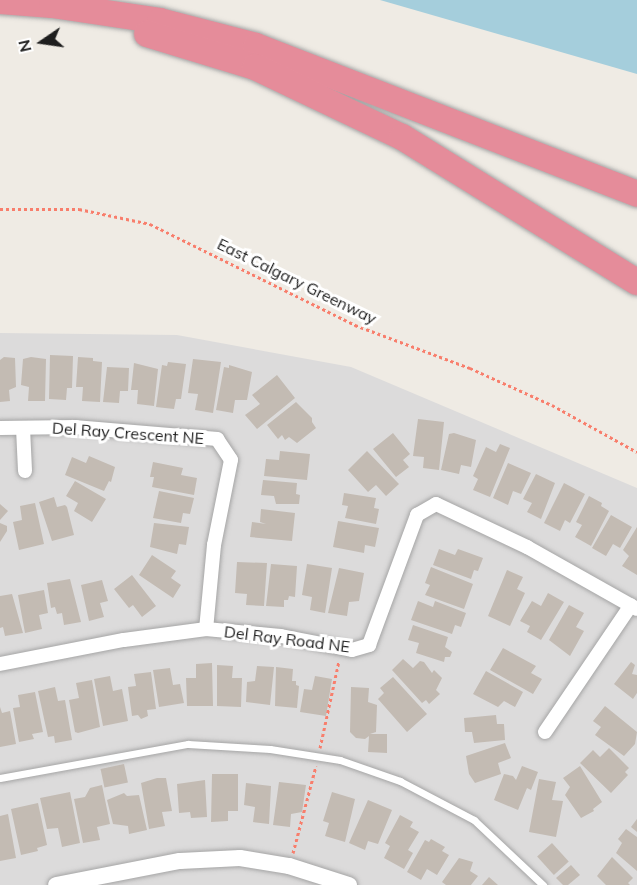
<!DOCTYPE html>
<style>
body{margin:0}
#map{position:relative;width:637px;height:885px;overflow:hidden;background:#efebe4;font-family:Mulish,sans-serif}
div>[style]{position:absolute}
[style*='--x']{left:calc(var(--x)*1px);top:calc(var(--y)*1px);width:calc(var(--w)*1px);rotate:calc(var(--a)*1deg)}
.residential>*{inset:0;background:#dcdbdb}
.water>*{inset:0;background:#a5cedc}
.building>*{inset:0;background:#c3bbb3;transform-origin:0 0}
.path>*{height:3px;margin-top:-1.5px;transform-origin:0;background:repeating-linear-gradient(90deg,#f87e6c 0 3px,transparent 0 6px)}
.roads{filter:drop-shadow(0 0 2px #a5a5a5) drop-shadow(0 0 2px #a5a5a5)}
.service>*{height:7px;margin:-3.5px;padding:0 3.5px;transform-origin:3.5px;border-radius:3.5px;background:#fff}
.minor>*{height:14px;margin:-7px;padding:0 7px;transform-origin:7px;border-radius:7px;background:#fff}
.tertiary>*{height:16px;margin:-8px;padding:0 8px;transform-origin:8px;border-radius:8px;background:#fff}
.motorway>*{height:26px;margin:-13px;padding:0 13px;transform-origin:13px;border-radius:13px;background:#e58c9a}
span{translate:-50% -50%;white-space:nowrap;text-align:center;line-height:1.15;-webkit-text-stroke:6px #fff;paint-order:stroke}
.street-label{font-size:16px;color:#1e1e1e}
.north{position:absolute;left:12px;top:12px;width:60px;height:60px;-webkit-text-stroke:4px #fff;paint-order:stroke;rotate:257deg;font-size:16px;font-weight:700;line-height:24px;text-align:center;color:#1e1e1e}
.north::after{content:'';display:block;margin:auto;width:21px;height:27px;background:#1e1e1e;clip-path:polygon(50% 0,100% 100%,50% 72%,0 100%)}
</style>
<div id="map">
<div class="residential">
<div style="clip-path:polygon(0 333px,177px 335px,351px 367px,637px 488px,637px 885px,0 885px)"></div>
</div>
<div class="water">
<div style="clip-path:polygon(380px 0,637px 0,637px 74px)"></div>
</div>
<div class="building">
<div style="clip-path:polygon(50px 355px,73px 356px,72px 388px,67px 388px,66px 400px,49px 399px)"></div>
<div style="clip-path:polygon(4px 357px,15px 358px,16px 387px,9px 390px,10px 401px,0 402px,0 360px)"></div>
<div style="clip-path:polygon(31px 357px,46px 359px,45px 401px,28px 401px,29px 387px,21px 385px,23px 359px)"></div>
<div style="clip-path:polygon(78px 357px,93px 358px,93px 361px,102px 362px,100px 402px,82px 401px,83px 387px,76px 387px)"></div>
<div style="clip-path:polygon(193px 359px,221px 362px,213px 413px,195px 410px,198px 394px,188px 393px)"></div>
<div style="clip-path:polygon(168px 362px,186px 364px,181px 399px,176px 399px,174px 409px,156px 407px,162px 365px,167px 366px)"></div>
<div style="clip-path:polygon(134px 363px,158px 369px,154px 406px,137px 404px,138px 390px,131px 390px)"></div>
<div style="clip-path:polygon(229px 365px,252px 372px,247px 400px,235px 400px,233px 413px,216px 410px,224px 367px,229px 368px)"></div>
<div style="clip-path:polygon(107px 367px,129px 368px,128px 391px,120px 391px,119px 403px,103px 402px)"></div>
<div style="clip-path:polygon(277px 375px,295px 398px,257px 429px,245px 415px,260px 404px,252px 395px)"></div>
<div style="clip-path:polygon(296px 402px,312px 418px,312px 422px,316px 428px,297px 443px,289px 437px,285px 440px,282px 435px,278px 439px,267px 425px)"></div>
<div style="clip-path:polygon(418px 419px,444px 422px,439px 470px,423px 468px,424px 457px,413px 456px)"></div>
<div style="clip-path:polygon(393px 433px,410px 454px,403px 460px,409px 467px,396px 477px,373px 449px)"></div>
<div style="clip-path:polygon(454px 433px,476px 440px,471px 467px,461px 465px,459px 474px,441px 470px,449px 434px)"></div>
<div style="clip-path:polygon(500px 444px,510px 448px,490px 497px,473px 490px,478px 479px,473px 476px,486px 447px,496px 452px)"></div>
<div style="clip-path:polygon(280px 451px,310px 454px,307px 480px,264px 476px,266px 459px,279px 460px)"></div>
<div style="clip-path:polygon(367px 451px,399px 484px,386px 496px,376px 485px,368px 492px,348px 470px)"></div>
<div style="clip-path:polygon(89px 456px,115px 467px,111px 482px,109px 481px,104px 491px,65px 475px,72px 457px,86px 463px)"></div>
<div style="clip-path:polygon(153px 462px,183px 468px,181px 475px,197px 478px,194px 495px,152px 487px,154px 477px,150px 477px)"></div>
<div style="clip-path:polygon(508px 463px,531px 473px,521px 494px,513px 491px,508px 505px,493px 498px)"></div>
<div style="clip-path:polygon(536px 474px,555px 483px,541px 519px,527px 512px,532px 503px,523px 499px)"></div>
<div style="clip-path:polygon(263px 480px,297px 483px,296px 494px,300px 495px,299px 504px,276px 504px,274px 496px,261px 495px)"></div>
<div style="clip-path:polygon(75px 481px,106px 499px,92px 522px,74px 511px,78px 503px,66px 496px)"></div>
<div style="clip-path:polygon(564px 483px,585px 494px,570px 523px,565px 520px,560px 531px,544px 523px)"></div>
<div style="clip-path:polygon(159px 491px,194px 498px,190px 514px,183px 513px,181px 523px,153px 518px)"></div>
<div style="clip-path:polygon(344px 493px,376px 498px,374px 508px,379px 509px,376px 524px,345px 518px,348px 506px,342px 505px)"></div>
<div style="clip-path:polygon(589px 496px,602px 503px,601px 506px,609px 511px,591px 546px,575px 537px,582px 525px,576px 522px)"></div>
<div style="clip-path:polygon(54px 497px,57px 507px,65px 505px,67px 507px,74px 535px,52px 541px,39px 502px)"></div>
<div style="clip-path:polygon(35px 503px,44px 544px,19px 550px,13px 522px,22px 520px,20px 506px)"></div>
<div style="clip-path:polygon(0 504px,8px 511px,0 520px)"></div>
<div style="clip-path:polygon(261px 509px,295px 513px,292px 541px,250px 537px,252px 522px,266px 524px,260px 522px)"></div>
<div style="clip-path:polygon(611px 515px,632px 527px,620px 548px,613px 544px,606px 556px,592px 548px)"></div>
<div style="clip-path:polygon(338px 521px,379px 528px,375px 547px,365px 545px,364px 553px,333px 547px)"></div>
<div style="clip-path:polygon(0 523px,7px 526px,7px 531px,0 542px)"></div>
<div style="clip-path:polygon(154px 523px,189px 527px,186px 545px,179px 544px,177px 554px,150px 547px)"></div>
<div style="clip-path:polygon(637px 527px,637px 575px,622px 566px,629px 556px,623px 550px)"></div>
<div style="clip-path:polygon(439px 549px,455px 555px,458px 549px,483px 558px,478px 571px,474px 570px,471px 579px,433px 565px)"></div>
<div style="clip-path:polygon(152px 555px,176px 571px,171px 578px,181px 585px,173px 598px,139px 575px)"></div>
<div style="clip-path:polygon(237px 562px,267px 563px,264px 606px,246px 605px,247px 594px,235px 593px)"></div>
<div style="clip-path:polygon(271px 564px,297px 566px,295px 597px,289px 596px,288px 600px,284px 600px,284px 607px,266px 606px)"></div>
<div style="clip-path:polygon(307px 564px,332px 568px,325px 613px,310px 610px,312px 597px,302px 595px)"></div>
<div style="clip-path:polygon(431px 567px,473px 584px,464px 609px,425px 595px,430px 585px,425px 583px)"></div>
<div style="clip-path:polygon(339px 568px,364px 573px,359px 601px,349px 602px,347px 616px,328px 613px)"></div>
<div style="clip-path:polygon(507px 570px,523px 577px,517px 589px,525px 593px,510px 626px,488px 616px)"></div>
<div style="clip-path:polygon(132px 575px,156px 606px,142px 617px,133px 605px,129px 608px,114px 589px)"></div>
<div style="clip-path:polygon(70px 579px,81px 622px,64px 625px,62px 613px,57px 614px,55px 607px,51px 608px,47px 583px)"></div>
<div style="clip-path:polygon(102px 580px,108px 601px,100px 603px,104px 617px,89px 621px,81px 585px)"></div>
<div style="clip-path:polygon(44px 590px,48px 613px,39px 615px,42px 629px,25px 633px,18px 595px)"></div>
<div style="clip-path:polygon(548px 593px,564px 602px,541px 640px,527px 632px,530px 626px,520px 621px,532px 601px,541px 606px)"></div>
<div style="clip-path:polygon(12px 594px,23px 633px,5px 636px,3px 627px,0 628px,0 596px)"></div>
<div style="clip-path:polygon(418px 601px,433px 607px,435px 601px,466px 613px,461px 627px,455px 625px,452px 634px,411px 620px)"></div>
<div style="clip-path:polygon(569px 605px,584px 613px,576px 627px,584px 631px,570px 656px,549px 640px)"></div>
<div style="clip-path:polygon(413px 625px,448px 637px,445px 647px,452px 652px,450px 657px,445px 657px,444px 662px,416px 653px,419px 643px,408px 640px)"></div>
<div style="clip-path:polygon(503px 648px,536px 666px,531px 673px,542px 679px,533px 694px,490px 670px)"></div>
<div style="clip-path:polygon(403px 659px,413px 668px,420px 661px,424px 662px,432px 673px,434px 670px,442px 678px,436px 690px,440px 694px,429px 704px,426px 700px,422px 703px,392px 670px)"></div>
<div style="clip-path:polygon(631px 662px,635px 665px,632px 674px,637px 675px,637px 693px,633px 699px,614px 684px)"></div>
<div style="clip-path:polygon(212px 663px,213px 706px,187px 706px,186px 678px,196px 678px,196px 664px)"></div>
<div style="clip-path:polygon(217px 665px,233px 666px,232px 678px,242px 678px,241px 707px,217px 706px)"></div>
<div style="clip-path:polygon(257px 666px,274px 667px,270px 705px,246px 702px,247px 682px,255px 681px)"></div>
<div style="clip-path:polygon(276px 667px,293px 669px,292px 681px,296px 681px,296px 685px,299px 686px,297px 708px,275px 706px)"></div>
<div style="clip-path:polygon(170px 668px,173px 685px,180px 684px,184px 703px,159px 707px,153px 670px)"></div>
<div style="clip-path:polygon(486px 671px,523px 692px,515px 707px,504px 701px,498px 707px,473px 694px)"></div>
<div style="clip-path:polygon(151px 672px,156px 709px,147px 710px,148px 716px,141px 719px,138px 715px,132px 716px,128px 687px,136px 686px,134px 674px)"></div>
<div style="clip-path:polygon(110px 676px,113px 691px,122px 689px,128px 721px,103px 726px,94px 679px)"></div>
<div style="clip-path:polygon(315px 676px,332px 679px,326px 716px,300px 712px,304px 689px,312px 690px)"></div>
<div style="clip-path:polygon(393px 677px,427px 714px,407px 732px,378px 699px,384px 693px,380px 688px)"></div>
<div style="clip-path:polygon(92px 680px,100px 727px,78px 733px,75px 732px,69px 700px,79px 698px,76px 683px)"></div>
<div style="clip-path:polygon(55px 687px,58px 701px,65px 700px,72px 740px,55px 743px,54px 736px,48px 737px,38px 691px)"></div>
<div style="clip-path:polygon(351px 687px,369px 688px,368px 702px,377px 705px,376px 732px,370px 734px,387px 734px,387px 753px,368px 752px,369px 736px,365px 739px,356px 738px,350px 732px)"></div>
<div style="clip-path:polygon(35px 692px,43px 732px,32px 734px,34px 739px,19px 742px,13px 708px,20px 707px,18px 695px)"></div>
<div style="clip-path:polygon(605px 706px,637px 732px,635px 744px,624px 756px,595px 735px,601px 727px,593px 721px)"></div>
<div style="clip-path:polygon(0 707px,2px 713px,10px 711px,16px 744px,0 747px)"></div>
<div style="clip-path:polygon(496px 715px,497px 724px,504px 724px,505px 740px,474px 743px,472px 732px,465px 732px,464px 718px)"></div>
<div style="clip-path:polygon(505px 743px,511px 758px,498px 763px,501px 774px,475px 783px,469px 774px,466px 756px)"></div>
<div style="clip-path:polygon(609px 748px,629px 768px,625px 772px,628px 775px,611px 793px,580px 763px,593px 750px,600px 757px)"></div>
<div style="left:124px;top:764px;width:19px;height:24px;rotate:78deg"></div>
<div style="clip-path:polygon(522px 766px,538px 772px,531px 790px,527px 788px,518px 810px,494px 800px,504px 774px,513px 776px,516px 780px)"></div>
<div style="clip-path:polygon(580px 766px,602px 802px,593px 809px,594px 811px,581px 818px,565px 795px,570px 787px,563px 778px)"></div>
<div style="clip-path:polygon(212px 774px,238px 774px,238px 811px,228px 811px,228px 821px,211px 822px)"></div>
<div style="clip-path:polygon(157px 778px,166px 778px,172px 811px,162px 812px,165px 826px,149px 829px,141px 783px)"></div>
<div style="clip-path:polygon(539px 779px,556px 782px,552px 800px,563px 801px,556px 837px,529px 832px)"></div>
<div style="clip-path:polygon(205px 780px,207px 817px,191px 818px,190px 812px,179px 813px,177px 784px)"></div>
<div style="clip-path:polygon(279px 782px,306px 785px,302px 812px,291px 814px,290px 827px,273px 825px)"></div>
<div style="clip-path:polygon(246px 783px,271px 786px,269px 824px,253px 822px,255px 807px,244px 805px)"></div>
<div style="clip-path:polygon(102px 785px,110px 824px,97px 827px,100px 840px,83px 843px,74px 799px,85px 797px,90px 788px)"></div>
<div style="clip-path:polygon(70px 792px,80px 843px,62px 847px,58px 828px,47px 829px,40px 798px)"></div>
<div style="clip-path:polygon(332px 792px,355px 799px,345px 842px,325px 836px,329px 823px,323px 821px)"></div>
<div style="clip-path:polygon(124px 793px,127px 796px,139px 795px,147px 830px,129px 834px,128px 826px,113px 824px,107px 800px)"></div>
<div style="clip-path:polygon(368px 800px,392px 810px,378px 844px,368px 841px,365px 850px,349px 843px)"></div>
<div style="clip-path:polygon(38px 803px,47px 845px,37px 848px,38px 851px,21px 855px,11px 809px)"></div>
<div style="clip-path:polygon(8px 814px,16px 858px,0 861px,0 816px)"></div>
<div style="clip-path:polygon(400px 815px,413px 822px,410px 827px,419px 832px,408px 850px,413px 853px,404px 869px,384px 858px,390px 846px,385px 843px)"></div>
<div style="clip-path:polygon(637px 819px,637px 832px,631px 827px)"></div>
<div style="clip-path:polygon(626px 829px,637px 837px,637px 871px,616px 853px,622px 843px,618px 839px)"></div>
<div style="clip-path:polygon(431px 839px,445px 847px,442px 851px,449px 855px,437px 875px,427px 869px,421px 880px,407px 872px,425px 840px,429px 842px)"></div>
<div style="left:552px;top:843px;width:25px;height:20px;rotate:48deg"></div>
<div style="clip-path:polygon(612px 857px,633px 878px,628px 883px,630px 885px,606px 885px,597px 876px)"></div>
<div style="clip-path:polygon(459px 858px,473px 862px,470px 871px,478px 876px,471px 885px,446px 885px,442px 882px)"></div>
<div style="clip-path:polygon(571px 865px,580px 875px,568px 885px,563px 885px,556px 878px)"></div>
<div style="clip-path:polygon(489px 877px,498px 885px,482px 885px)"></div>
</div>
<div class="path">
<div style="--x:0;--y:209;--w:79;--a:0"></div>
<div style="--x:79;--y:209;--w:73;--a:11.9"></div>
<div style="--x:150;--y:224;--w:229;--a:26.2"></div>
<div style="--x:355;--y:325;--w:123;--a:20.5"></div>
<div style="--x:470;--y:368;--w:90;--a:24.3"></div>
<div style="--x:552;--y:405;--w:97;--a:28.9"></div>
<div style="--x:320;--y:748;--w:89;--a:-77.7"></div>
<div style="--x:293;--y:853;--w:90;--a:-75.2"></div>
</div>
<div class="roads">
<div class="service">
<div style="--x:0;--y:778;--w:191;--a:-10.3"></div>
<div style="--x:188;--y:744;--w:82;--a:3.5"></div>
<div style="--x:270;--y:749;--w:71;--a:8.9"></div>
<div style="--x:340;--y:760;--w:64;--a:19.3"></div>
<div style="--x:400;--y:781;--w:84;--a:27.8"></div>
<div style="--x:474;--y:820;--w:95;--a:43.3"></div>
</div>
<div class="minor">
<div style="--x:0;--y:428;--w:74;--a:-0.8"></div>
<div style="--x:74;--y:427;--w:144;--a:4.8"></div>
<div style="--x:217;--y:439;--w:25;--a:56"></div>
<div style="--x:231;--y:460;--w:87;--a:101.3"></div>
<div style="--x:214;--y:545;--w:84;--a:95.4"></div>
<div style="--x:23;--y:428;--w:43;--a:87.3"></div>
<div style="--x:0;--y:664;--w:126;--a:-11"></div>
<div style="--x:124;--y:640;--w:83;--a:-7.6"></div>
<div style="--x:206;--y:629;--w:75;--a:5.3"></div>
<div style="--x:281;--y:636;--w:72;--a:11.2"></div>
<div style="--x:352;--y:650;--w:18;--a:-16"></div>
<div style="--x:369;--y:645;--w:139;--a:-69.7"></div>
<div style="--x:417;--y:515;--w:22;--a:-30"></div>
<div style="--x:436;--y:504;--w:101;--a:25.3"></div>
<div style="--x:527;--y:547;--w:126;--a:29.4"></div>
<div style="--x:545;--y:732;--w:153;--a:-55.9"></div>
</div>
<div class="tertiary">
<div style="--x:56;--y:885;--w:126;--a:-11"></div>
<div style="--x:180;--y:861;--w:60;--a:-2.9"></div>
<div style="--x:240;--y:858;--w:50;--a:9.3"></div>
<div style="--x:289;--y:866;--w:63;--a:17.6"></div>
</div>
<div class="motorway">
<div style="--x:0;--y:1;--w:52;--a:4.4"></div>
<div style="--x:52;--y:5;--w:109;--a:8.4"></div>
<div style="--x:160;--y:21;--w:99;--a:14.6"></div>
<div style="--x:256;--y:46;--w:409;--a:21.2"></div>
<div style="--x:147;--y:34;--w:113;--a:17"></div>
<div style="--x:255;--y:67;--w:163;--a:25.5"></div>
<div style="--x:402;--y:137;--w:276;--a:31.7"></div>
</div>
</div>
<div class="street-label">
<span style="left:297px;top:281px;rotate:26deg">East Calgary Greenway</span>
<span style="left:128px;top:433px;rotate:4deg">Del Ray Crescent NE</span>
<span style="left:287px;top:639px;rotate:7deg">Del Ray Road NE</span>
</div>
<div class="north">N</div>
</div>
